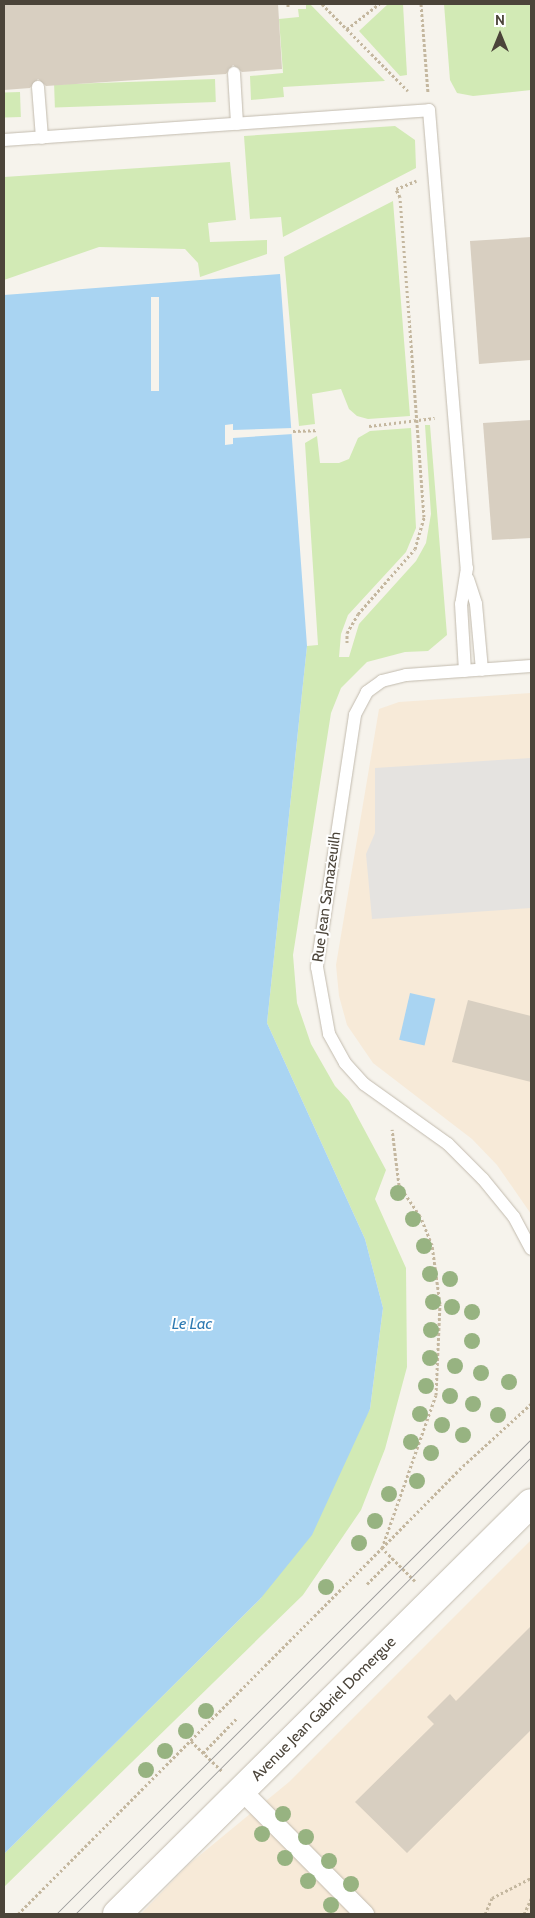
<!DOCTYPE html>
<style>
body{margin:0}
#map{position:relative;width:535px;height:1918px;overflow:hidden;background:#f6f3ec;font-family:Cabin,sans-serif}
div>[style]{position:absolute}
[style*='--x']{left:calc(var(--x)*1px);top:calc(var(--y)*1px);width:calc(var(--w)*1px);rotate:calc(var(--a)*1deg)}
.commercial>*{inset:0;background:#f7ead8}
.green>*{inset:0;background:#d2eab5;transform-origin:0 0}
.parking>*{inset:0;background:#e5e3e0}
.water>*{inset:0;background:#a9d4f2;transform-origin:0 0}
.pier>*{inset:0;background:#f6f3ec;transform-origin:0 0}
.building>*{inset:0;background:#d8cfc1}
.path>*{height:3px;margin-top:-1.5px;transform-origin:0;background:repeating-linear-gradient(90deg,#c4b79f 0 2.5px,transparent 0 5px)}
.roads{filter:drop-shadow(0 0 1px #c2bbae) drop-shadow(0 0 1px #c2bbae)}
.service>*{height:12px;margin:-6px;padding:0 6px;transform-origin:6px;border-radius:6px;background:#fff}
.pedestrian>*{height:19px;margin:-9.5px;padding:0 9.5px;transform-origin:9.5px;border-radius:9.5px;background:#fff}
.tertiary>*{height:28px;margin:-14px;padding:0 14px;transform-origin:14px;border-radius:14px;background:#fff}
.tram>*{height:1px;margin:-0.5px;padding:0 0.5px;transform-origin:0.5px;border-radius:0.5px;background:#9a9a9a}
.trees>*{width:16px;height:16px;margin:-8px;border-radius:50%;background:#97b381}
span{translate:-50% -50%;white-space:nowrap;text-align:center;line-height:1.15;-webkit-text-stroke:4px #fff;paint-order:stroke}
.street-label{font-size:15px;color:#4b4439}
.water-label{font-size:16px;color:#2e7ab2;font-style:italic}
.frame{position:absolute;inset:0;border:5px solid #4b4439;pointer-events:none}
.north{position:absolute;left:475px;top:10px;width:50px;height:50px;-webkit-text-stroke:4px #fff;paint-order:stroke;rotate:0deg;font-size:14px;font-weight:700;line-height:20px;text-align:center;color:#4b4439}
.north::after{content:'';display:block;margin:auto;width:18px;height:22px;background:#4b4439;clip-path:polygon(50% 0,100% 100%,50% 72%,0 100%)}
</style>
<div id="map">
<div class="commercial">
<div style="clip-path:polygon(531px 693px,531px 1214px,497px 1165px,472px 1139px,373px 1063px,347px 1025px,339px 996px,336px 965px,379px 709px,399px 702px)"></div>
<div style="clip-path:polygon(531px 1540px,531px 1914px,141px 1914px,188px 1865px,289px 1782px)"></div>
</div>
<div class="green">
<div style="clip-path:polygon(306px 4px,310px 4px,385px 81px,283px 87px,284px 97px,251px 100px,250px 76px,283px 73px,279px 19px,299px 17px,298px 9px,306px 9px)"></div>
<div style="clip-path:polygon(388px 4px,403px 4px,407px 75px,400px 76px,359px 31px)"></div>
<div style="clip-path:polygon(444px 4px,531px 4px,531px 90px,473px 96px,457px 93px,450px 80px)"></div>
<div style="left:215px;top:79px;width:23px;height:161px;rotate:88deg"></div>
<div style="left:20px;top:92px;width:25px;height:16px;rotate:88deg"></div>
<div style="clip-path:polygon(395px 126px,415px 140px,416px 168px,283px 237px,281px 217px,250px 219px,244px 136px)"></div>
<div style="clip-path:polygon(230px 162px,236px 220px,208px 223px,210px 242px,267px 240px,267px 254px,200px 277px,198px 263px,185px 249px,99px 247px,4px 280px,4px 177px)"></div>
<div style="clip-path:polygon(393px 201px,410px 416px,368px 419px,357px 416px,349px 409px,341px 389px,312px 394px,315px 424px,299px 426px,284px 257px)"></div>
<div style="clip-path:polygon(425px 425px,430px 425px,447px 635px,428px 651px,405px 652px,367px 662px,341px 688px,331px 713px,293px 955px,297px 1003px,311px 1044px,335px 1086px,349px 1101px,386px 1170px,375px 1199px,406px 1268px,407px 1367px,385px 1449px,361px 1510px,303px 1595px,4px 1887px,4px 1854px,261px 1598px,370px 1409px,383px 1308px,365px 1239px,267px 1023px,307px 646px,318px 645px,305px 443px,317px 436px,320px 463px,339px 463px,349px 459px,358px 438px,370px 431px,411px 428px,416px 528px,406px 552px,348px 615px,341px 634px,339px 657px,349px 657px,359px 624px,416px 561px,426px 543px,431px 514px)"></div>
</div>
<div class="parking">
<div style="clip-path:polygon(531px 758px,531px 908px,372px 919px,366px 854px,375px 833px,375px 768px)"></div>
</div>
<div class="water">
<div style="clip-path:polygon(280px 274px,307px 646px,267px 1023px,365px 1239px,383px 1308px,370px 1409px,312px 1535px,261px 1598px,4px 1854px,4px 295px)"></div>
<div style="left:410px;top:993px;width:26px;height:48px;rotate:13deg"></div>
</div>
<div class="pier">
<div style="left:151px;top:297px;width:8px;height:94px"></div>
<div style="clip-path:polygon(233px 424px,233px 430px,293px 428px,293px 434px,233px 438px,233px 444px,225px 445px,225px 425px)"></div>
</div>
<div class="building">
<div style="clip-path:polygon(4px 4px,278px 4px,282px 69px,242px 72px,233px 65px,226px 74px,46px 86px,38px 79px,30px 88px,4px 90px)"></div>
<div style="clip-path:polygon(531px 237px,531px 360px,479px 364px,470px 241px)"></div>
<div style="clip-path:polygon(531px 420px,531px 538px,492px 540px,483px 423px)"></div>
<div style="clip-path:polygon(468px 1000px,531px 1016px,531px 1082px,452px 1062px)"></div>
<div style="clip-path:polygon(531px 1626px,531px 1730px,407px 1853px,355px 1802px,434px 1724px,427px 1717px,450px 1694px,456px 1701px)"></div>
</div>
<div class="path">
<div style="--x:288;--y:4;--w:4;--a:90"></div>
<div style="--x:322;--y:4;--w:122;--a:45.3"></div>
<div style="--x:421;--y:4;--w:88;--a:85.5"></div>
<div style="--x:347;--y:29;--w:41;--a:-38"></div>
<div style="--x:369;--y:426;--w:66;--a:-6.9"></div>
<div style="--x:293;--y:431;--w:23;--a:-2"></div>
<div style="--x:347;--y:643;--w:10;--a:-90"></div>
<div style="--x:347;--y:633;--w:22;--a:-60"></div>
<div style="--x:358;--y:614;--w:86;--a:-48.8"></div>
<div style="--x:415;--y:549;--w:33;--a:-74"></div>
<div style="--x:424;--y:517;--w:321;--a:-94.3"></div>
<div style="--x:400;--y:197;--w:9;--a:-117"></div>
<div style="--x:396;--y:189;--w:22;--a:-22"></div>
<div style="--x:415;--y:1581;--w:47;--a:-135"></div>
<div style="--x:382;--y:1548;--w:115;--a:-45.4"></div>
<div style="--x:463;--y:1466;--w:92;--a:-42.4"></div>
<div style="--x:367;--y:1584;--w:37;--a:-45"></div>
<div style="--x:191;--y:1741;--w:45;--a:44.1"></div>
<div style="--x:203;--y:1753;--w:49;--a:-45.8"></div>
<div style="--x:18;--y:1914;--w:516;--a:-45.16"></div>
<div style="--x:382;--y:1548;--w:162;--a:-70.6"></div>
<div style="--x:436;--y:1395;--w:91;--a:-87.5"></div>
<div style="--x:440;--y:1304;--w:60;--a:-97.7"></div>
<div style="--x:432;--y:1245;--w:31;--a:-112"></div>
<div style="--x:420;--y:1216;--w:37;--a:-124"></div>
<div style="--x:399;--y:1185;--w:56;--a:-97.1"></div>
<div style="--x:485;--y:1914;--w:17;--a:-66"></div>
<div style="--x:492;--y:1898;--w:44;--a:-27.1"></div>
<div style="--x:524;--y:1914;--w:17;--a:-65"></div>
</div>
<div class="roads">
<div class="service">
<div style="--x:234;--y:73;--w:51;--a:86.6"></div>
<div style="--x:38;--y:87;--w:51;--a:85.5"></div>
<div style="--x:4;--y:140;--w:426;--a:-4"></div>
<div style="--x:429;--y:110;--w:460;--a:85.3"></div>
<div style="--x:467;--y:568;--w:36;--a:99"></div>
<div style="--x:461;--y:604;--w:67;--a:86.6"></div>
<div style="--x:468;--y:579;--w:26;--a:72"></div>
<div style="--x:476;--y:604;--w:66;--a:84.8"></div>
<div style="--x:531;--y:666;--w:125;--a:175.9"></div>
<div style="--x:406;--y:675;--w:25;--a:166"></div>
<div style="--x:382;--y:681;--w:19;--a:144"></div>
<div style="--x:367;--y:692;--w:26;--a:118"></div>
<div style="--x:355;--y:715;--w:255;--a:98.6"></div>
<div style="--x:317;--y:967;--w:68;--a:79.8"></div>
<div style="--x:329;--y:1034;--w:33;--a:61"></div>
<div style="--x:345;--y:1063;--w:28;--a:48"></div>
<div style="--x:364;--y:1084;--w:103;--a:35.5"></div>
<div style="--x:448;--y:1144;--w:49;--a:45"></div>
<div style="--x:483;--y:1179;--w:49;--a:50.8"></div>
<div style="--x:514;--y:1217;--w:36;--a:62"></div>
</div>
<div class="pedestrian">
<div style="--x:241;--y:1790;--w:175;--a:45.2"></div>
</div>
<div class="tertiary">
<div style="--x:117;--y:1914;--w:583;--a:-44.79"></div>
</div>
</div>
<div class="tram">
<div style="--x:56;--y:1914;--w:672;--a:-45"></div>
<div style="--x:75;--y:1914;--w:646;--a:-45.06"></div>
</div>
<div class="trees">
<div style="left:398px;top:1193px"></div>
<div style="left:413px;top:1219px"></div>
<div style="left:424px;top:1246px"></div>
<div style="left:430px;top:1274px"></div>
<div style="left:450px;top:1279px"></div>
<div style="left:433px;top:1302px"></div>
<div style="left:452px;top:1307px"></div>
<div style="left:472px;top:1312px"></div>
<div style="left:431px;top:1330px"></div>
<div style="left:472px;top:1341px"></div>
<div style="left:430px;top:1358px"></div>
<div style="left:455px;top:1366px"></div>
<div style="left:481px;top:1373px"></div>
<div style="left:509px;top:1382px"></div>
<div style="left:426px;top:1386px"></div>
<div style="left:450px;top:1396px"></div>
<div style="left:473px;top:1404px"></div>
<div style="left:420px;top:1414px"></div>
<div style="left:498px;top:1415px"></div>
<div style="left:442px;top:1425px"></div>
<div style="left:463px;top:1435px"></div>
<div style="left:411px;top:1442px"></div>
<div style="left:431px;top:1453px"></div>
<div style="left:417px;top:1481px"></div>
<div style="left:389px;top:1494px"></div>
<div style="left:375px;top:1521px"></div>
<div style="left:359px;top:1543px"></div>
<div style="left:326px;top:1587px"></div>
<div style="left:206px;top:1711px"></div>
<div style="left:186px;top:1731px"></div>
<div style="left:165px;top:1751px"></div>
<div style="left:146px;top:1770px"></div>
<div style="left:283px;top:1814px"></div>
<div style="left:262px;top:1834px"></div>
<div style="left:306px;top:1837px"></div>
<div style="left:285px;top:1858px"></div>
<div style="left:329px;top:1861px"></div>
<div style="left:308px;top:1881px"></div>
<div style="left:351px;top:1884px"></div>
<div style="left:331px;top:1905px"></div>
</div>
<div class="street-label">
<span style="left:327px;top:897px;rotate:-82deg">Rue Jean Samazeuilh</span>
<span style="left:324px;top:1709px;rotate:-45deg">Avenue Jean Gabriel Domergue</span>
</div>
<div class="water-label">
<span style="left:192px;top:1324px">Le Lac</span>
</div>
<div class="frame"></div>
<div class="north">N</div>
</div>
